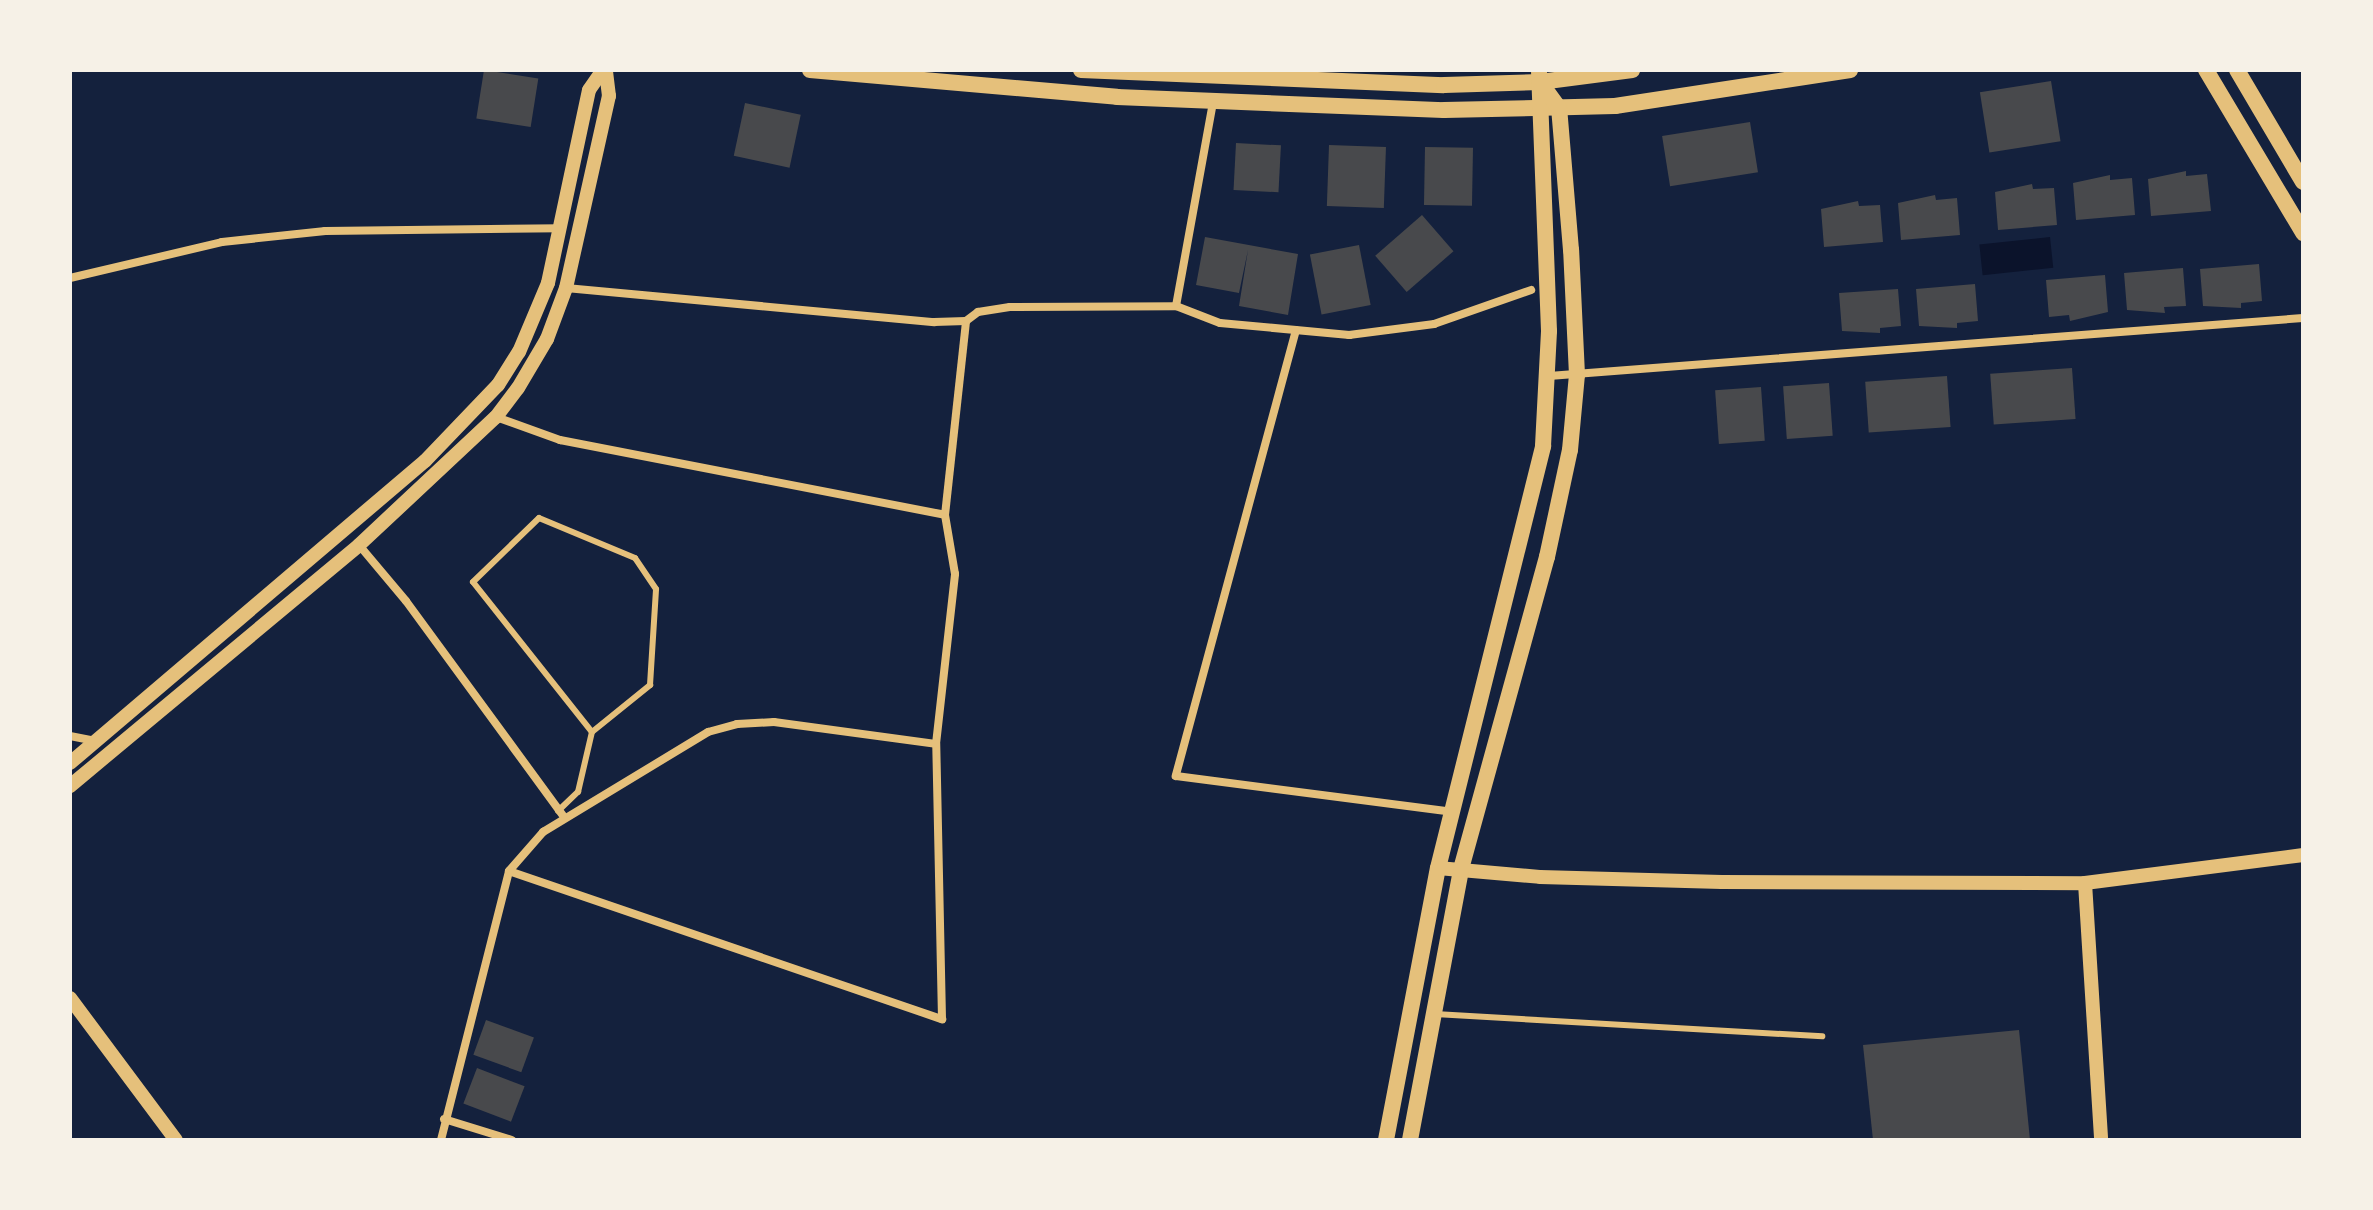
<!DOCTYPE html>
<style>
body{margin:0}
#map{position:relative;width:2373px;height:1210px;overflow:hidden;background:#14213d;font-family:Georgia,serif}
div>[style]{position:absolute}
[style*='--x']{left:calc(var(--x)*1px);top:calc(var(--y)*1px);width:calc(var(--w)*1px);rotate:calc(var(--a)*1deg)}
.water>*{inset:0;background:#0b132b;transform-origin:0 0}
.building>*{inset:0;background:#48494c;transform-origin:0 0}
.service>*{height:6px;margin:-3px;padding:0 3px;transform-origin:3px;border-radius:3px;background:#e5c07b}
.minor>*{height:8px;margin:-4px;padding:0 4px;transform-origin:4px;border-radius:4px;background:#e5c07b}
.tertiary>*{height:14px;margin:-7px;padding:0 7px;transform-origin:7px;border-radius:7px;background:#e5c07b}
.secondary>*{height:16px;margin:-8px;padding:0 8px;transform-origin:8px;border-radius:8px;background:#e5c07b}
span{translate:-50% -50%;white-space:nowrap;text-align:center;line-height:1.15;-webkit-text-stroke:6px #f6f1e7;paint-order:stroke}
.frame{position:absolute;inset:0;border:72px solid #f6f1e7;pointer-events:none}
</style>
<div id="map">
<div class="water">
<div style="left:2050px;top:237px;width:31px;height:71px;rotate:84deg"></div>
</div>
<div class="building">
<div style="left:484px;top:70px;width:55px;height:49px;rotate:9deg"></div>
<div style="left:2051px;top:81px;width:61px;height:72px;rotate:81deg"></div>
<div style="left:745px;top:103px;width:57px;height:54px;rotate:12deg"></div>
<div style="left:1750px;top:122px;width:51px;height:89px;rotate:81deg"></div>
<div style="left:1236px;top:143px;width:45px;height:47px;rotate:3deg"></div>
<div style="left:1329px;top:145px;width:57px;height:61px;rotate:2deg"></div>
<div style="left:1425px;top:147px;width:48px;height:58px;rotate:1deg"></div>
<div style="clip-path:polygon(2186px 171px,2186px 176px,2207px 174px,2211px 211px,2151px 216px,2148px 179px)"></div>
<div style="clip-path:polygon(2110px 175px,2110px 180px,2132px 178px,2135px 215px,2076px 220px,2073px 183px)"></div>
<div style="clip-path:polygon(2032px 184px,2033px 189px,2054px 188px,2057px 225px,1998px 230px,1995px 192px)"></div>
<div style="clip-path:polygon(1935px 195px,1936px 200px,1957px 198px,1960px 235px,1901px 240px,1898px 203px)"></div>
<div style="clip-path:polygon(1858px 201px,1859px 206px,1880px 205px,1883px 242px,1824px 247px,1821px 209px)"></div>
<div style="left:1422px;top:215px;width:48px;height:62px;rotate:49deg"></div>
<div style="clip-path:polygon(1205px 237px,1298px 254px,1288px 315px,1239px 306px,1248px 250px,1239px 293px,1196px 285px)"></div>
<div style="left:1359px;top:245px;width:61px;height:50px;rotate:79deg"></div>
<div style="clip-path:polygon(2259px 264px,2262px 301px,2241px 303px,2241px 308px,2203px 306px,2200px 269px)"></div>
<div style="clip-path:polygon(2183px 268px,2186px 306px,2164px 307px,2165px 313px,2127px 310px,2124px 273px)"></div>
<div style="clip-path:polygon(2105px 275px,2108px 312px,2070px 321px,2069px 315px,2049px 317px,2046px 280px)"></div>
<div style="clip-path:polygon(1975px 284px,1978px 321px,1957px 323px,1957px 328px,1919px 326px,1916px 289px)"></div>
<div style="clip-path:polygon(1898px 289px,1901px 326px,1880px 328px,1880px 333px,1842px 331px,1839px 293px)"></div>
<div style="left:2072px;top:368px;width:51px;height:82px;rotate:86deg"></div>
<div style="left:1947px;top:376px;width:51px;height:82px;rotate:86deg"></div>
<div style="left:1829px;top:383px;width:53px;height:46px;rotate:86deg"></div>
<div style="left:1761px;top:387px;width:54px;height:46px;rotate:86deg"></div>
<div style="left:486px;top:1020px;width:51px;height:37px;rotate:20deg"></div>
<div style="clip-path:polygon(2019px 1030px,2030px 1140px,1873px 1140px,1863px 1045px)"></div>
<div style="left:477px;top:1068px;width:51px;height:38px;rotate:21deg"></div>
</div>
<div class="service">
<div style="--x:558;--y:811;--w:28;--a:-44"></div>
<div style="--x:578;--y:792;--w:62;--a:-76.9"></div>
<div style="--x:592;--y:732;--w:75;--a:-39"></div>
<div style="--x:650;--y:685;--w:96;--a:-86.4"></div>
<div style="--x:656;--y:589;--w:37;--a:-124"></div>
<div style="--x:635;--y:558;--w:104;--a:-157.4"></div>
<div style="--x:539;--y:518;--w:92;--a:135.9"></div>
<div style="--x:473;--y:582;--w:191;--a:51.6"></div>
<div style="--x:1435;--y:1014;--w:388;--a:3.3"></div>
</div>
<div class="minor">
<div style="--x:70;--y:278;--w:156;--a:-13.3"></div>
<div style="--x:222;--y:242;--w:104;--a:-6.1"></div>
<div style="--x:325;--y:231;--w:235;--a:-0.7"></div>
<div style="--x:566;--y:288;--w:370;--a:5.3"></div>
<div style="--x:934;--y:322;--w:32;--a:-2"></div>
<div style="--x:966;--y:321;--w:15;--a:-37"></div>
<div style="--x:978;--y:312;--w:32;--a:-9"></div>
<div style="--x:1010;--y:307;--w:166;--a:-0.3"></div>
<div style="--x:1176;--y:306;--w:47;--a:21.1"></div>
<div style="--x:1220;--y:323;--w:130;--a:5.3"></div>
<div style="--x:1349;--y:335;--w:86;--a:-7.4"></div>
<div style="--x:1434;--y:324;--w:103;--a:-19.3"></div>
<div style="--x:1176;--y:306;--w:206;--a:-79.7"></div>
<div style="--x:1296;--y:330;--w:462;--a:105.1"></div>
<div style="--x:1176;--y:776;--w:278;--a:7.4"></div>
<div style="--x:1549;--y:376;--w:756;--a:-4.4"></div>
<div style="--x:496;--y:417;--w:68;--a:19.8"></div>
<div style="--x:560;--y:440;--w:392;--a:11"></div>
<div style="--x:359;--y:545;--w:73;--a:50"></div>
<div style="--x:406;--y:601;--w:268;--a:53.8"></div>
<div style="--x:70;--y:736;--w:26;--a:11"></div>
<div style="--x:509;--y:871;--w:458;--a:18.9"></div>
<div style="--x:942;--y:1019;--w:275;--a:-91.2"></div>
<div style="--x:936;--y:744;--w:171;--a:-83.6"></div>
<div style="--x:955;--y:574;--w:60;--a:-99.6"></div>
<div style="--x:945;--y:515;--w:195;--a:-83.8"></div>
<div style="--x:444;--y:1119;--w:71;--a:17.2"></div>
<div style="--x:441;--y:1140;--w:277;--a:-75.8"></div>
<div style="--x:509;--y:871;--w:52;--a:-48.9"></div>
<div style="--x:543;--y:832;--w:193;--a:-31.2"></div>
<div style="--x:708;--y:732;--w:30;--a:-15"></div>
<div style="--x:737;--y:724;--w:37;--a:-3"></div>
<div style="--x:774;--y:722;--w:163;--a:7.7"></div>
</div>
<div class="tertiary">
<div style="--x:70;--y:763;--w:466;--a:-40.4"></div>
<div style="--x:425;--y:461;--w:105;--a:-46.2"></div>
<div style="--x:498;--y:385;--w:39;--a:-58"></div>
<div style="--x:519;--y:352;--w:75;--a:-67.2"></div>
<div style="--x:548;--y:283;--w:197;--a:-78"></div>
<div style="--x:589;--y:90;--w:24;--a:-55"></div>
<div style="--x:70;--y:786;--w:376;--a:-39.8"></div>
<div style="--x:359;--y:545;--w:187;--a:-43.1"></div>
<div style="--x:496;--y:417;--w:36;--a:-53"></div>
<div style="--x:518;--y:388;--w:57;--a:-59.4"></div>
<div style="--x:547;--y:339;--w:54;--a:-69.6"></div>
<div style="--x:566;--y:288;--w:197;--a:-77.4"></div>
<div style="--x:609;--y:96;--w:26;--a:-97"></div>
<div style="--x:1438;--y:868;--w:102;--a:5"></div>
<div style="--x:1540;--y:877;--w:182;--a:1.6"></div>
<div style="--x:1722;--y:882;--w:363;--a:0.2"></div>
<div style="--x:2085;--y:883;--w:220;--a:-7.3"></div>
<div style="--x:2085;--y:883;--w:257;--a:86.4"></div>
<div style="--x:70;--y:998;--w:177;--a:53.3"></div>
</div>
<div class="secondary">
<div style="--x:810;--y:70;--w:308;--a:5"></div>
<div style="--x:1117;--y:97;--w:327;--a:2.3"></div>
<div style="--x:1444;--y:110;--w:171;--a:-1.3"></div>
<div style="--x:1615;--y:106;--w:238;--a:-8.7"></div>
<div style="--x:1081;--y:70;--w:363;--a:2.4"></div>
<div style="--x:1444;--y:85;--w:96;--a:-1.8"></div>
<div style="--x:1540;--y:82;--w:93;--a:-7.4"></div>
<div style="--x:2206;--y:70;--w:190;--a:59.2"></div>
<div style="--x:2237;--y:70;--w:130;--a:59.5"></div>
<div style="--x:1386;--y:1140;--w:277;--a:-79.2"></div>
<div style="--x:1438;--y:868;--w:435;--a:-76"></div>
<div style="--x:1543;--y:446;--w:115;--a:-87"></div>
<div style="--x:1549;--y:331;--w:261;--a:-92.2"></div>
<div style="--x:1410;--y:1140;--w:276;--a:-79.3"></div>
<div style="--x:1461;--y:869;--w:324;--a:-74.6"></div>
<div style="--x:1547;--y:557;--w:109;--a:-77.9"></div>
<div style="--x:1570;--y:450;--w:75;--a:-84.7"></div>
<div style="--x:1577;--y:375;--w:125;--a:-92.7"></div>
<div style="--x:1571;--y:250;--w:143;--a:-94.8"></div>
<div style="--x:1559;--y:108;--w:32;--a:-126"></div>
</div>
<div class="frame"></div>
</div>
